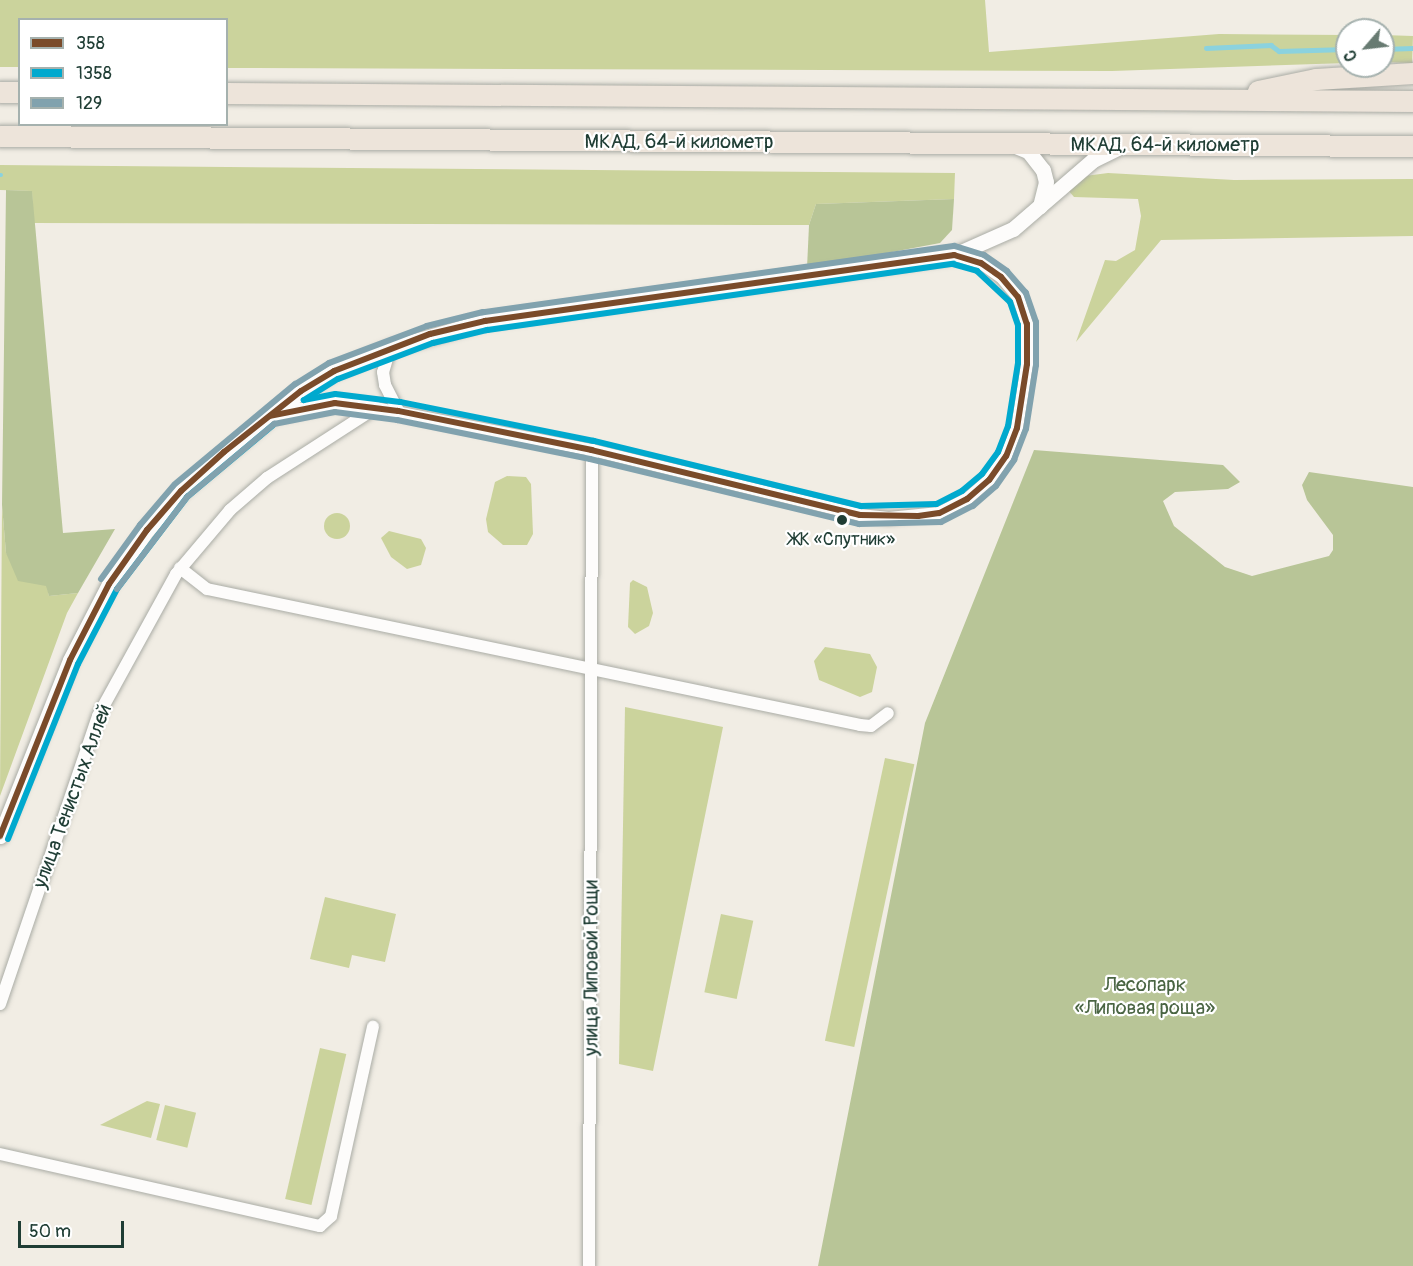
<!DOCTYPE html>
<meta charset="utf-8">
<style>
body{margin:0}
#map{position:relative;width:1413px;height:1266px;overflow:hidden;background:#f1ede4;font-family:Pangolin,sans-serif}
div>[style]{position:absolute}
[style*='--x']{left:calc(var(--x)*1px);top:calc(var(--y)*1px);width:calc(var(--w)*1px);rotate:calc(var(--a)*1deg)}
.green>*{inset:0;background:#cbd39c;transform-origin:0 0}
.round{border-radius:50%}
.forest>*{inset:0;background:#b8c597}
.stream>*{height:4.5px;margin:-2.25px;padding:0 2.25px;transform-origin:2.25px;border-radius:2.25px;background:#8bd2de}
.roads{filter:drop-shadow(0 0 2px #aaaca5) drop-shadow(0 0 2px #aaaca5)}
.minor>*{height:12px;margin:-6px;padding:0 6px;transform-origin:6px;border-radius:6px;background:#fdfcfb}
.tertiary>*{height:15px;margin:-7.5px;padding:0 7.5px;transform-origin:7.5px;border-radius:7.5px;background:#fdfcfb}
.trunk>*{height:21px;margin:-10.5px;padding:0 10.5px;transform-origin:10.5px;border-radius:10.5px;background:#ede4da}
.bus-1>*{height:6px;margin:-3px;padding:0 3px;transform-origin:3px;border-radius:3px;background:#7a4b2a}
.bus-2>*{height:6px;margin:-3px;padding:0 3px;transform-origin:3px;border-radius:3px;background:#00a9ce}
.bus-3>*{height:6px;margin:-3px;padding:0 3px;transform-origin:3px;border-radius:3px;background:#81a2ae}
.dots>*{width:16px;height:16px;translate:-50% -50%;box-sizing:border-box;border:3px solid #fff;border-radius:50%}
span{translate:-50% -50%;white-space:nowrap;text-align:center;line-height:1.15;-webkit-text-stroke:4.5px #fff;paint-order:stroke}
.bus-label{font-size:18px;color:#1f3d34}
.street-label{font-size:20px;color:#1f3d34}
.park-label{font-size:20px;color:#496442}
.legend{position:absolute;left:18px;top:18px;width:210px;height:108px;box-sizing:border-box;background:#fff;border:2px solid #a5b1ae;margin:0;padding:8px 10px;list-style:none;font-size:18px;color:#1f3d34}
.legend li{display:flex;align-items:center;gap:12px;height:30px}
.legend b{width:30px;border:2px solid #a5b1ae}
.north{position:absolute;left:1335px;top:18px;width:60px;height:60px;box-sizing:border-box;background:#fff;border:2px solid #a5b1ae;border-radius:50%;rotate:242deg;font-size:16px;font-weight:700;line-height:24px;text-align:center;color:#1f3d34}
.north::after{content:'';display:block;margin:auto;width:21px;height:27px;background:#687b72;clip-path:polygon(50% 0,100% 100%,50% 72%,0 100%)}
.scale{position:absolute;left:18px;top:1221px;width:106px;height:27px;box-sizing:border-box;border:3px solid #1f3d34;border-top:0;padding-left:8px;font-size:18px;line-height:21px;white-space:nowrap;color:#1f3d34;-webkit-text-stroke:4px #fff;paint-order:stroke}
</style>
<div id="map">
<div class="green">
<div style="clip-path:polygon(0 0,985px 0,989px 52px,1219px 34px,1347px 35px,1347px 63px,1112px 71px,227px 68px,226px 20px,20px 20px,19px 67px,0 67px)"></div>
<div style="left:1383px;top:35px;width:30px;height:27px;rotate:2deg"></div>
<div style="clip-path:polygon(0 165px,955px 173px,954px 199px,816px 204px,809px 225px,33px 223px,32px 191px,0 190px)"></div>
<div style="clip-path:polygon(1108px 173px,1234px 180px,1413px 179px,1413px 236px,1161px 240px,1076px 342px,1105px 260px,1116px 261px,1135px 250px,1141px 216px,1138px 199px,1074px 197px,1068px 190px,1085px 176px)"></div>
<div style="clip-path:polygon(507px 476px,526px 477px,531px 484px,533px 534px,527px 545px,503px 545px,488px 532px,486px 519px,495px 482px)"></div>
<div style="clip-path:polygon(2px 505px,6px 553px,47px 586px,49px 596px,78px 593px,67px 613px,0 796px)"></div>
<div class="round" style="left:324px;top:513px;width:26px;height:26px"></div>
<div style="clip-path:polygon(389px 531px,421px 539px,426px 548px,421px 565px,407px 569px,391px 557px,381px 538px)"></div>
<div style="clip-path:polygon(633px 580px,647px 587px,653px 613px,649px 626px,635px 634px,628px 627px,630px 583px)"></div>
<div style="clip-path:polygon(825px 647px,870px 654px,877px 667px,872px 692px,860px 697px,819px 680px,814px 661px)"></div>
<div style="clip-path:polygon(625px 707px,723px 727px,653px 1071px,619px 1064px)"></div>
<div style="left:885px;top:758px;width:30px;height:289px;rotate:12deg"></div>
<div style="clip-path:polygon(325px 897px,396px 914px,385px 962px,352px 955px,349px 968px,310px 959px)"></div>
<div style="left:721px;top:914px;width:33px;height:80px;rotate:12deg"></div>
<div style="left:320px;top:1048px;width:27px;height:155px;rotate:13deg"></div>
<div style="clip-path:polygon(147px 1101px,160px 1104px,151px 1138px,100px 1125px)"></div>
<div style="left:165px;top:1105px;width:32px;height:36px;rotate:14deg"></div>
</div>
<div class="forest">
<div style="clip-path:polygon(6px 190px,32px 191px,63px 533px,115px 529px,78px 593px,49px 596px,46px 586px,18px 581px,6px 553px,2px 505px)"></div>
<div style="clip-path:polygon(954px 199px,952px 230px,940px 243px,807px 268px,809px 225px,816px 204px)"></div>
<div style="clip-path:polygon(1034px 450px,1223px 465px,1240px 482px,1228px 489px,1175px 492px,1163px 501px,1174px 526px,1225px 567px,1252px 576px,1329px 556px,1333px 550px,1333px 535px,1307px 500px,1302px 485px,1309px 472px,1413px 487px,1413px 1266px,818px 1266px,925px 723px)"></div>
</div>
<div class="stream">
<div style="--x:1206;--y:48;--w:65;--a:-2.6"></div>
<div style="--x:1271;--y:45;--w:10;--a:37"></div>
<div style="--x:1279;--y:51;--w:68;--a:-1.7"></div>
<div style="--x:1383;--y:49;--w:30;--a:-2"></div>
<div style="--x:0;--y:175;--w:1;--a:0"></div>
</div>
<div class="roads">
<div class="minor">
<div style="--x:390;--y:348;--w:25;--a:106"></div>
<div style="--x:383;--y:372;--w:13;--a:81"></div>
<div style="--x:385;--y:385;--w:29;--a:63"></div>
<div style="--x:180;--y:568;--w:34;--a:38"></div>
<div style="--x:207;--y:589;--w:667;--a:11.76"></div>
<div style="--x:860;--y:725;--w:11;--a:5"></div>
<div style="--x:871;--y:726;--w:21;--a:-37"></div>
<div style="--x:0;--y:1004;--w:304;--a:-71.2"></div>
<div style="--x:98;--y:716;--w:162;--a:-61.2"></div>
<div style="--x:176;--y:574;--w:84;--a:-49.8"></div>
<div style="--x:230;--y:510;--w:49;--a:-40.9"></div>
<div style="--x:267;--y:478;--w:129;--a:-32.9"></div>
<div style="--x:375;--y:408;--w:221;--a:11"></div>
<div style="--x:592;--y:450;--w:276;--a:13.6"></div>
<div style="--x:860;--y:515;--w:29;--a:6"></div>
<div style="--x:889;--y:518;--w:50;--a:-5.7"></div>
<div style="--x:939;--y:513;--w:31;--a:-27"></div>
<div style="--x:967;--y:499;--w:29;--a:-41"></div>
<div style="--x:989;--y:480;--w:29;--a:-55"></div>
<div style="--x:1006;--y:456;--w:30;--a:-69"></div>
<div style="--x:1017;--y:428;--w:65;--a:-81.1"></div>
<div style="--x:1027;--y:364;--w:40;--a:-90"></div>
<div style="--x:1027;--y:324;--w:28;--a:-108"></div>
<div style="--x:1018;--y:297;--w:26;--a:-130"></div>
<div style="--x:1001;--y:277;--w:24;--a:-145"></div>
<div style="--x:981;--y:263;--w:28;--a:-163"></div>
<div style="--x:0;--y:1154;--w:328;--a:12.7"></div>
<div style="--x:320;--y:1226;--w:15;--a:-42"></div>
<div style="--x:331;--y:1216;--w:194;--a:-77.5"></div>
<div style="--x:589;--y:1266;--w:816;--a:-89.79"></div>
</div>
<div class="tertiary">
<div style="--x:1013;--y:145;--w:16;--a:22"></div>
<div style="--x:1028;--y:151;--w:24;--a:52"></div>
<div style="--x:1043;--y:170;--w:12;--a:76"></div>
<div style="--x:1046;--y:182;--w:25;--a:104"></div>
<div style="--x:273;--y:415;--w:63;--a:-11"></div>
<div style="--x:335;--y:403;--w:40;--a:7.1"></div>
<div style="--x:0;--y:836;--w:189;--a:-68.3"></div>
<div style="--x:70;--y:660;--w:85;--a:-62.8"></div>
<div style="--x:109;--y:584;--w:66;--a:-54.9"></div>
<div style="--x:147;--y:530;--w:52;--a:-48.9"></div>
<div style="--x:181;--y:491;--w:156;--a:-39.8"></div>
<div style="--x:301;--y:391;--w:39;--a:-31"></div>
<div style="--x:334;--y:371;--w:61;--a:-22.3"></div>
<div style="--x:390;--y:348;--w:99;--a:-15.9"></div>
<div style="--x:485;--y:321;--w:474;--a:-8"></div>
<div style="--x:954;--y:255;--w:64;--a:-23.8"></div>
<div style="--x:1013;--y:229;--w:106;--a:-40.8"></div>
<div style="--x:1093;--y:160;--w:30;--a:-26"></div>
</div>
<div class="trunk">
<div style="--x:1258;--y:91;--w:59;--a:-11.7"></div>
<div style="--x:1316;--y:79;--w:97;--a:-3.5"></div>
<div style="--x:0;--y:92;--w:20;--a:0"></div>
<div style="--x:226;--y:93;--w:1187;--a:0.39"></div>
<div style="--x:0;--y:136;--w:1413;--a:0.41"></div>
</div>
</div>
<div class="bus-1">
<div style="--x:0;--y:836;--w:189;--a:-68.3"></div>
<div style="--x:70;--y:660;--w:85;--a:-62.8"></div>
<div style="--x:109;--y:584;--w:66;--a:-54.9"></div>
<div style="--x:147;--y:530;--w:52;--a:-48.9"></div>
<div style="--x:181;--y:491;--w:58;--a:-42.2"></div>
<div style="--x:224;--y:452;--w:98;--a:-38.4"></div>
<div style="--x:301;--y:391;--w:39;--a:-31"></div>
<div style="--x:334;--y:371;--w:103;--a:-21.1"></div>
<div style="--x:430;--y:334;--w:57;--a:-13.3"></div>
<div style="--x:485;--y:321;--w:474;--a:-8"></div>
<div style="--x:954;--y:255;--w:28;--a:17"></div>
<div style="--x:981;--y:263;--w:24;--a:35"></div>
<div style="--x:1001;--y:277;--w:26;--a:50"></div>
<div style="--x:1018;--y:297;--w:28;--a:72"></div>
<div style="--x:1027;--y:324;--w:40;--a:90"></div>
<div style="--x:1027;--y:364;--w:65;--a:98.9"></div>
<div style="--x:1017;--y:428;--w:30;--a:111"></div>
<div style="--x:1006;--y:456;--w:29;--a:125"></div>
<div style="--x:989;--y:480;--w:29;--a:139"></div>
<div style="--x:967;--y:499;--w:31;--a:153"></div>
<div style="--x:939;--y:513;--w:21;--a:172"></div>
<div style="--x:918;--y:516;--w:58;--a:-179"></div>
<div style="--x:860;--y:515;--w:276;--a:-166.4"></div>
<div style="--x:592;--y:450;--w:198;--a:-168.6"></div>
<div style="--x:398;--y:411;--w:64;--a:-172.8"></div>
<div style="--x:335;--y:403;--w:66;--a:168.7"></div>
</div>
<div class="bus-2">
<div style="--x:953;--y:264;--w:25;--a:16"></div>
<div style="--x:977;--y:271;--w:45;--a:43.2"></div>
<div style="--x:1010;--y:302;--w:24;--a:71"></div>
<div style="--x:1018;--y:325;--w:38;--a:90"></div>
<div style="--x:1018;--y:363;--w:64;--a:99"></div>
<div style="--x:1008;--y:426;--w:28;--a:111"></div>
<div style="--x:998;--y:452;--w:27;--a:126"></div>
<div style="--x:982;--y:474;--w:26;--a:140"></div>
<div style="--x:962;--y:491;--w:29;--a:153"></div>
<div style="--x:936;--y:504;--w:75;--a:178.5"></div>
<div style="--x:861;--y:506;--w:275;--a:-166.3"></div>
<div style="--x:594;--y:441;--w:198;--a:-168.6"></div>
<div style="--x:400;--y:402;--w:65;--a:-173"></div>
<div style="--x:335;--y:394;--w:32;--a:169"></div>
<div style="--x:304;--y:400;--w:40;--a:-32"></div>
<div style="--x:338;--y:379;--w:102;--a:-20.8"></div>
<div style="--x:433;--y:343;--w:56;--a:-13.5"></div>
<div style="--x:487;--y:330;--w:471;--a:-8.1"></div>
<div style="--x:8;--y:839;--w:188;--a:-68.2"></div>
<div style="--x:78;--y:664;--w:85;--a:-62.5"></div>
<div style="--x:117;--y:589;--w:116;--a:-52.7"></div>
<div style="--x:187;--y:497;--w:112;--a:-39.9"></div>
</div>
<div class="bus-3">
<div style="--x:101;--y:579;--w:67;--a:-54.2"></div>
<div style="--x:140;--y:525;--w:52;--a:-49.6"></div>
<div style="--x:117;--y:589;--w:116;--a:-52.7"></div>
<div style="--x:187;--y:497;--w:114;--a:-40"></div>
<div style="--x:274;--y:424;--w:62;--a:-11.1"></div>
<div style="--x:335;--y:412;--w:63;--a:7.4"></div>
<div style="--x:397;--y:420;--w:197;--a:11.4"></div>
<div style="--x:590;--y:459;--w:277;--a:13.6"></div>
<div style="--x:859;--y:524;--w:82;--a:-1.4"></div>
<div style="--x:941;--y:522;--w:36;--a:-27"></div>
<div style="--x:973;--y:506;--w:30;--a:-41"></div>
<div style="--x:996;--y:486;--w:32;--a:-55"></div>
<div style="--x:1014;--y:460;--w:33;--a:-69"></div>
<div style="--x:1026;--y:429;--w:65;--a:-81.1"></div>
<div style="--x:1036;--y:365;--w:43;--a:-90"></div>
<div style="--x:1036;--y:322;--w:31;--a:-109"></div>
<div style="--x:1026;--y:293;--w:29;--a:-131"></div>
<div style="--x:1007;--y:271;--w:28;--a:-145"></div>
<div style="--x:984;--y:255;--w:31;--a:-163"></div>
<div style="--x:954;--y:246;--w:476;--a:172"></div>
<div style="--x:483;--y:312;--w:58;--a:166"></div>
<div style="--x:427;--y:326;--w:105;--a:159.3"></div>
<div style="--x:329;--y:363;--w:40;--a:148"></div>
<div style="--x:295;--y:384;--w:156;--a:140.2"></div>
</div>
<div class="dots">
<div style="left:842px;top:520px;background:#1f3d34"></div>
</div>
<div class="bus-label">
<span style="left:842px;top:540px">ЖК «Спутник»</span>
</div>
<div class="street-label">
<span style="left:679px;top:141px">МКАД, 64-й километр</span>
<span style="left:1165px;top:144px">МКАД, 64-й километр</span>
<span style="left:72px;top:796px;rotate:-70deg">улица Тенистых Аллей</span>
<span style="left:591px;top:968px;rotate:-90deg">улица Липовой Рощи</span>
</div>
<div class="park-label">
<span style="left:1145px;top:996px">Лесопарк<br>«Липовая роща»</span>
</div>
<ul class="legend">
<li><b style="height:8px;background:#7a4b2a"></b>358</li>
<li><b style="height:8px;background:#00a9ce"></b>1358</li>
<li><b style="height:8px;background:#81a2ae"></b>129</li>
</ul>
<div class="north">С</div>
<div class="scale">50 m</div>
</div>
